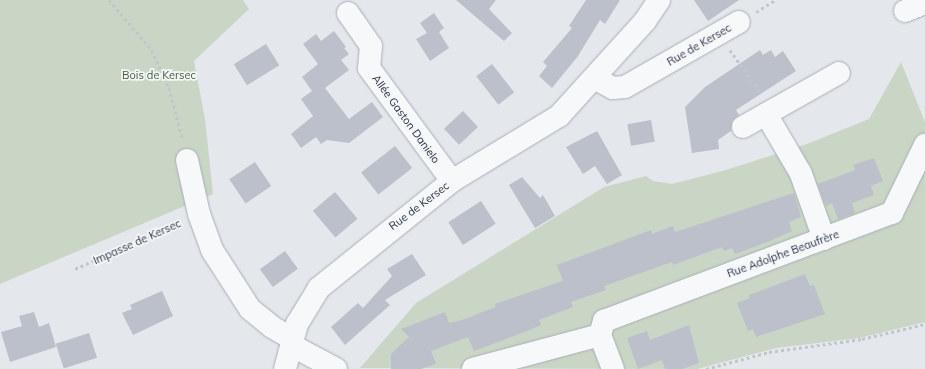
<!DOCTYPE html>
<meta charset="utf-8">
<style>
body{margin:0}
#map{position:relative;width:925px;height:369px;overflow:hidden;background:#e4e7ec;font-family:Mulish,sans-serif}
div>[style]{position:absolute}
[style*='--x']{left:calc(var(--x)*1px);top:calc(var(--y)*1px);width:calc(var(--w)*1px);rotate:calc(var(--a)*1deg)}
.green>*{inset:0;background:#c9d6c5}
.building>*{inset:0;background:#bbc0ca;transform-origin:0 0}
.path>*{height:2.5px;margin-top:-1.25px;transform-origin:0;background:repeating-linear-gradient(90deg,#c2c5cb 0 3px,transparent 0 6px)}
.roads{filter:drop-shadow(0 0 1px #a9aeb7) drop-shadow(0 0 1px #a9aeb7)}
.minor>*{height:22px;margin:-11px;padding:0 11px;transform-origin:11px;border-radius:11px;background:#f7f8fa}
span{translate:-50% -50%;white-space:nowrap;text-align:center;line-height:1.15;-webkit-text-stroke:3.5px #f4f6f9;paint-order:stroke}
.street-label{font-size:11px;color:#2b3445}
.park-label{font-size:11px;color:#3f6138}
</style>
<div id="map">
<div class="green">
<div style="clip-path:polygon(0 0,243px 0,249px 9px,194px 61px,205px 119px,213px 194px,0 284px)"></div>
<div style="clip-path:polygon(901px 62px,925px 122px,925px 322px,859px 338px,776px 348px,697px 369px,360px 368px,416px 303px,604px 187px,646px 176px,653px 181px,672px 184px,726px 170px,807px 144px,869px 119px)"></div>
</div>
<div class="building">
<div style="clip-path:polygon(456px 0,496px 0,489px 9px,512px 33px,504px 41px)"></div>
<div style="clip-path:polygon(586px 0,620px 0,605px 24px,600px 20px,578px 56px,552px 88px,539px 76px,547px 66px,543px 62px,572px 28px,569px 26px)"></div>
<div style="clip-path:polygon(694px 0,739px 0,708px 21px)"></div>
<div style="clip-path:polygon(434px 13px,444px 28px,439px 32px,449px 48px,430px 61px,416px 39px,427px 33px,420px 23px)"></div>
<div style="clip-path:polygon(334px 31px,346px 47px,344px 48px,349px 54px,341px 60px,349px 70px,325px 88px,349px 119px,372px 102px,383px 117px,349px 143px,327px 140px,321px 144px,316px 137px,301px 148px,291px 134px,313px 116px,301px 99px,312px 91px,302px 77px,318px 64px,303px 44px,316px 34px,321px 41px)"></div>
<div style="left:266px;top:44px;width:25px;height:38px;rotate:58deg"></div>
<div style="clip-path:polygon(760px 50px,763px 55px,771px 50px,775px 57px,783px 51px,796px 71px,736px 110px,739px 115px,732px 121px,731px 131px,718px 140px,719px 149px,692px 153px,685px 107px,705px 87px)"></div>
<div style="left:492px;top:64px;width:36px;height:20px;rotate:52deg"></div>
<div style="left:463px;top:111px;width:22px;height:26px;rotate:47deg"></div>
<div style="left:651px;top:120px;width:22px;height:24px;rotate:80deg"></div>
<div style="clip-path:polygon(597px 131px,622px 175px,607px 184px,595px 166px,583px 174px,566px 147px)"></div>
<div style="left:395px;top:146px;width:28px;height:43px;rotate:52deg"></div>
<div style="clip-path:polygon(874px 158px,883px 181px,871px 186px,874px 195px,852px 203px,855px 213px,838px 219px,832px 203px,826px 206px,818px 184px,855px 170px,853px 165px)"></div>
<div style="left:255px;top:162px;width:29px;height:31px;rotate:56deg"></div>
<div style="clip-path:polygon(522px 177px,540px 198px,543px 195px,555px 216px,535px 228px,509px 185px)"></div>
<div style="left:335px;top:192px;width:35px;height:29px;rotate:50deg"></div>
<div style="clip-path:polygon(794px 193px,801px 217px,789px 222px,792px 231px,770px 241px,735px 254px,732px 248px,724px 251px,722px 247px,673px 265px,672px 262px,604px 286px,606px 290px,571px 302px,573px 307px,539px 320px,541px 325px,527px 331px,474px 351px,468px 337px,431px 351px,436px 364px,421px 369px,391px 369px,391px 354px,409px 337px,401px 329px,445px 312px,449px 323px,462px 320px,496px 307px,495px 304px,563px 281px,557px 265px,651px 230px,652px 234px,673px 226px,675px 232px)"></div>
<div style="left:481px;top:201px;width:27px;height:39px;rotate:57deg"></div>
<div style="left:285px;top:251px;width:22px;height:31px;rotate:54deg"></div>
<div style="clip-path:polygon(412px 254px,426px 275px,385px 300px,390px 305px,345px 345px,331px 327px,358px 303px,363px 308px,392px 276px,387px 269px)"></div>
<div style="clip-path:polygon(805px 274px,810px 286px,814px 285px,825px 314px,756px 337px,753px 329px,748px 331px,737px 303px,750px 298px,749px 295px)"></div>
<div style="clip-path:polygon(162px 291px,173px 316px,133px 335px,122px 313px,132px 309px,130px 305px)"></div>
<div style="clip-path:polygon(34px 312px,39px 327px,49px 323px,56px 347px,10px 362px,1px 332px,22px 326px,19px 316px)"></div>
<div style="clip-path:polygon(689px 325px,699px 363px,682px 369px,665px 369px,662px 360px,638px 369px,627px 338px,647px 331px,650px 340px)"></div>
<div style="left:89px;top:333px;width:26px;height:35px;rotate:72deg"></div>
</div>
<div class="path">
<div style="--x:109;--y:0;--w:66;--a:49.3"></div>
<div style="--x:152;--y:50;--w:42;--a:65.9"></div>
<div style="--x:169;--y:88;--w:54;--a:74.9"></div>
<div style="--x:756;--y:12;--w:22;--a:-32"></div>
<div style="--x:730;--y:50;--w:53;--a:54.2"></div>
<div style="--x:75;--y:269;--w:115;--a:-24.1"></div>
<div style="--x:706;--y:369;--w:65;--a:-15.1"></div>
<div style="--x:769;--y:352;--w:94;--a:-8"></div>
<div style="--x:862;--y:339;--w:65;--a:-13.4"></div>
</div>
<div class="roads">
<div class="minor">
<div style="--x:905;--y:11;--w:22;--a:-22"></div>
<div style="--x:348;--y:13;--w:40;--a:55.1"></div>
<div style="--x:371;--y:46;--w:22;--a:95"></div>
<div style="--x:369;--y:68;--w:140;--a:53.7"></div>
<div style="--x:596;--y:79;--w:19;--a:28"></div>
<div style="--x:613;--y:88;--w:12;--a:-5"></div>
<div style="--x:625;--y:87;--w:131;--a:-29.7"></div>
<div style="--x:766;--y:114;--w:69;--a:59.7"></div>
<div style="--x:801;--y:174;--w:69;--a:70.5"></div>
<div style="--x:743;--y:127;--w:110;--a:-29.4"></div>
<div style="--x:187;--y:160;--w:55;--a:77.5"></div>
<div style="--x:199;--y:214;--w:38;--a:70"></div>
<div style="--x:212;--y:250;--w:70;--a:57.2"></div>
<div style="--x:250;--y:309;--w:28;--a:39"></div>
<div style="--x:272;--y:327;--w:24;--a:30"></div>
<div style="--x:600;--y:335;--w:36;--a:69"></div>
<div style="--x:291;--y:345;--w:51;--a:28.1"></div>
<div style="--x:285;--y:369;--w:47;--a:-75.1"></div>
<div style="--x:297;--y:324;--w:42;--a:-58.6"></div>
<div style="--x:319;--y:288;--w:171;--a:-38.8"></div>
<div style="--x:452;--y:181;--w:125;--a:-31.3"></div>
<div style="--x:559;--y:116;--w:128;--a:-47.8"></div>
<div style="--x:645;--y:21;--w:25;--a:-56"></div>
<div style="--x:473;--y:369;--w:131;--a:-15"></div>
<div style="--x:600;--y:335;--w:15;--a:-74"></div>
<div style="--x:604;--y:321;--w:308;--a:-20.6"></div>
<div style="--x:892;--y:213;--w:76;--a:-64.1"></div>
</div>
</div>
<div class="street-label">
<span style="left:699px;top:45px;rotate:-30deg">Rue de Kersec</span>
<span style="left:406px;top:119px;rotate:54deg">Allée Gaston Danielo</span>
<span style="left:419px;top:206px;rotate:-37deg">Rue de Kersec</span>
<span style="left:137px;top:242px;rotate:-24deg">Impasse de Kersec</span>
<span style="left:783px;top:254px;rotate:-20deg">Rue Adolphe Beaufrère</span>
</div>
<div class="park-label">
<span style="left:159px;top:75px">Bois de Kersec</span>
</div>
</div>
